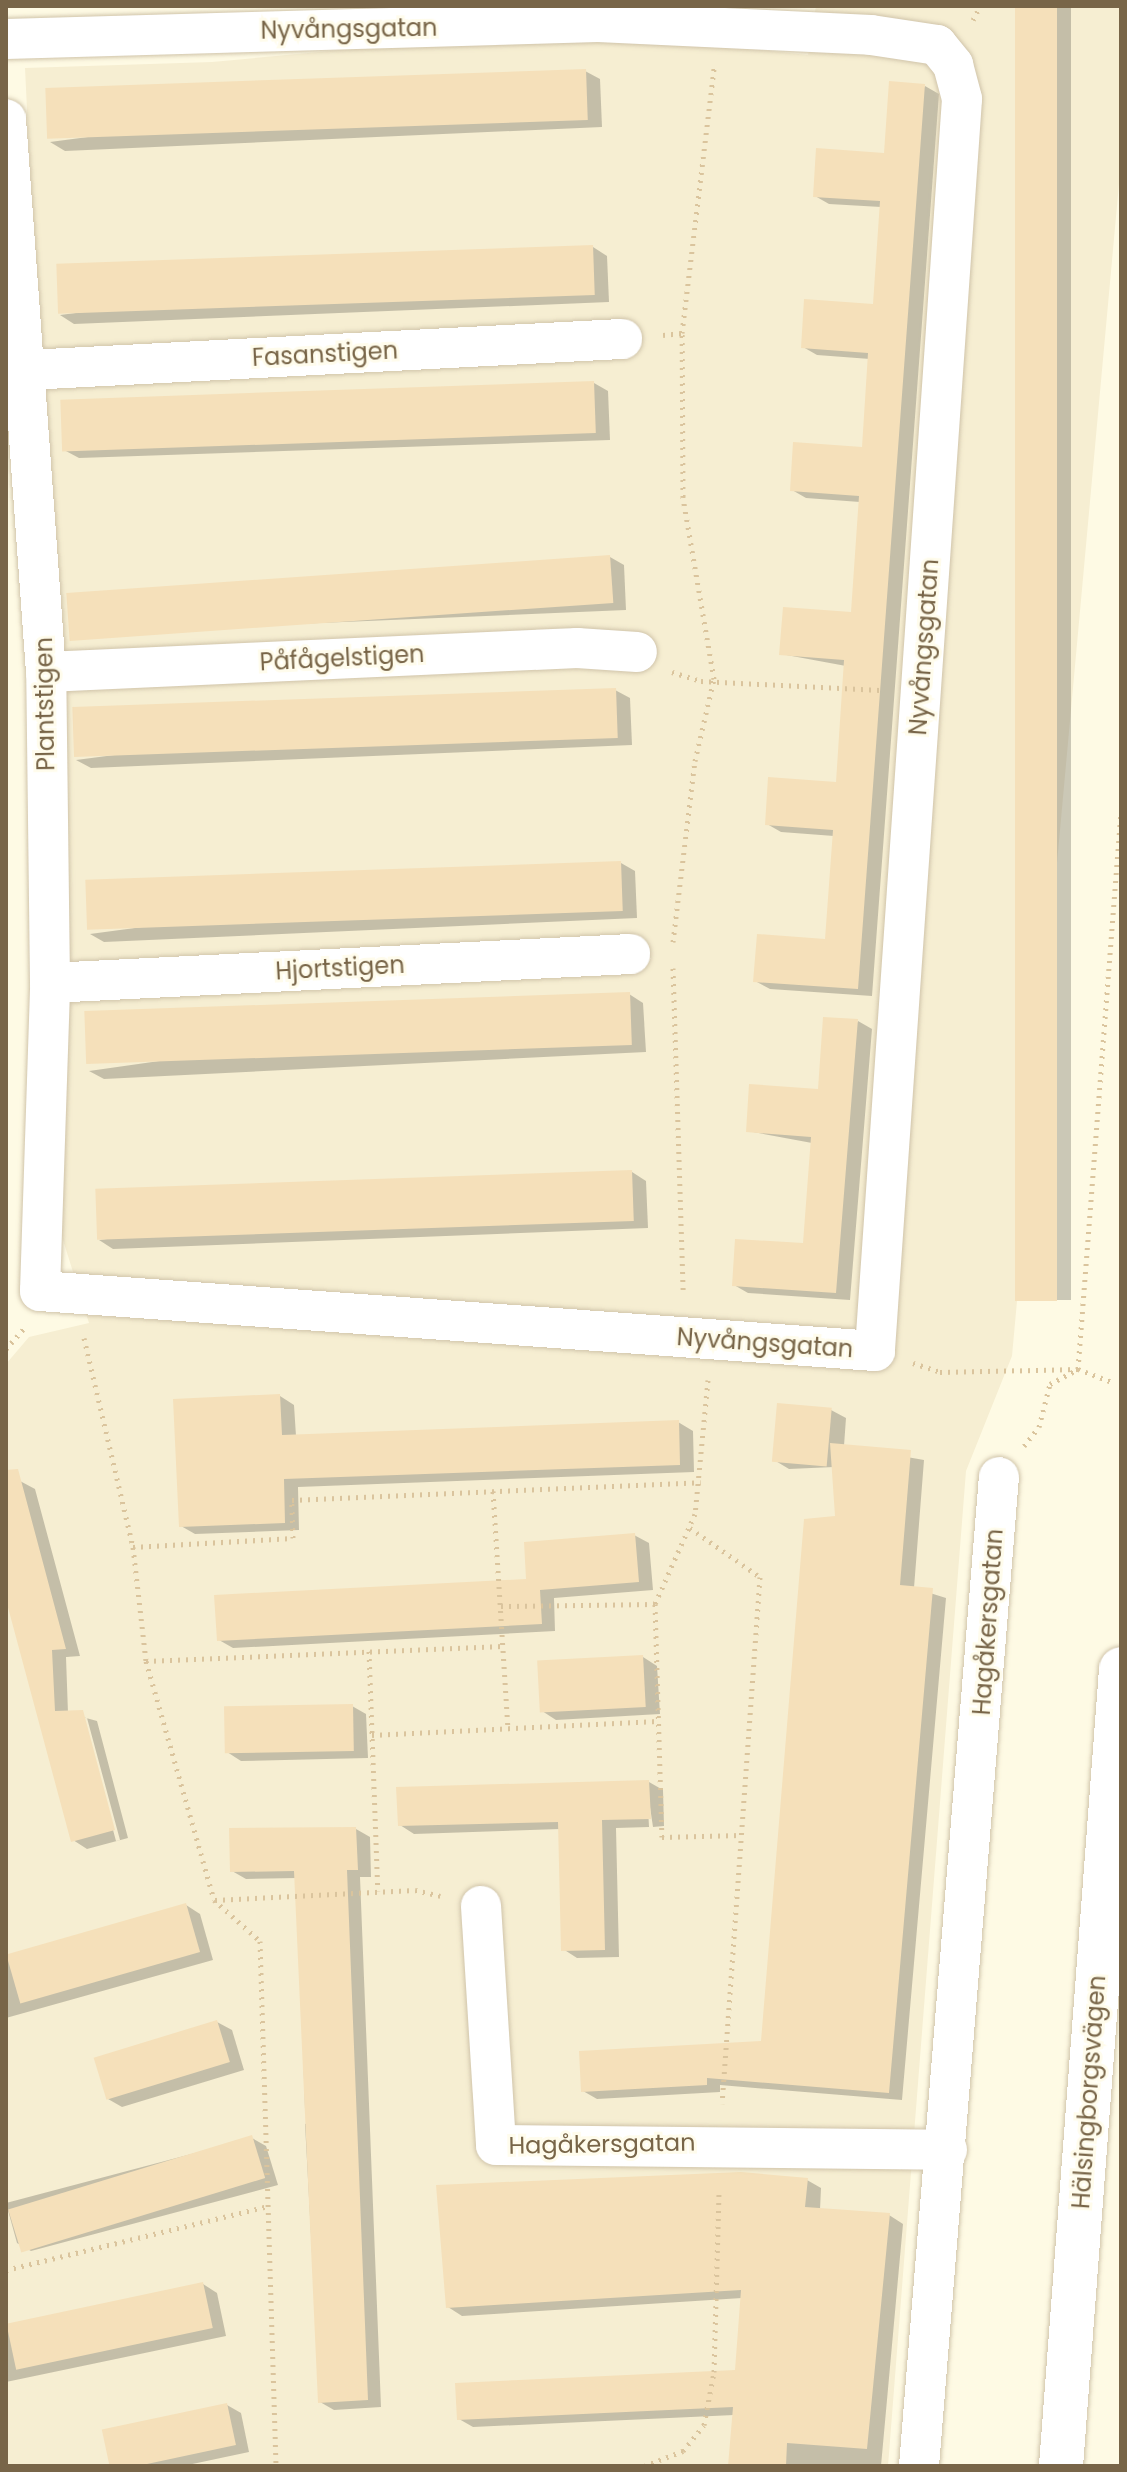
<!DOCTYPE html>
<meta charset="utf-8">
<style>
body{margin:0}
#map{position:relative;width:1127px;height:2472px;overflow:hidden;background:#fefae4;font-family:Poppins,sans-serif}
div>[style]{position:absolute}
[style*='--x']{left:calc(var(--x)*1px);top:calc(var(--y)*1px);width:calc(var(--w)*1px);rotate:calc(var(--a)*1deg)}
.residential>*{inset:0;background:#f6eed2}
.shadow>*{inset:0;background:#0003;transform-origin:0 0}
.building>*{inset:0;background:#f5e0ba;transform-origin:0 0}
.path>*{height:5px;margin-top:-2.5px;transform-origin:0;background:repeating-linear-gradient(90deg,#dac49d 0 2px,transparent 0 8px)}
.roads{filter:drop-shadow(0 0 2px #d0c4aa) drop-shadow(0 0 2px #d0c4aa)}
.minor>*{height:40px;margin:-20px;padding:0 20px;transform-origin:20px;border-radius:20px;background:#fff}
.secondary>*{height:44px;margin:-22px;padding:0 22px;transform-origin:22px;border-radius:22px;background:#fff}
span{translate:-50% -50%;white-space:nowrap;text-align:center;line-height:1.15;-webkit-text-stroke:6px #fffcec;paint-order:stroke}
.street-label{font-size:24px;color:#786548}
.frame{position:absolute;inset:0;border:8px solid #786548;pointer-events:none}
</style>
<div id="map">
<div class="residential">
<div style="clip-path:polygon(816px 6px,1121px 6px,1121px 162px,1012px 1356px,966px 1471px,888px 2466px,6px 2466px,6px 1364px,29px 1337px,89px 1323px,58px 1224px,50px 585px,25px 68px,212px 62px,438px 41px,637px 37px,808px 55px)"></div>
</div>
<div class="shadow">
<div style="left:1017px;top:6px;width:54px;height:1294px"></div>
<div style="clip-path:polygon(585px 71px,600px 79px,602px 127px,65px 151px,50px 142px)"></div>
<div style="clip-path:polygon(925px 86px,939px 94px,872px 996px,770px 989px,755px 981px,827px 941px,834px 836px,781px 832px,767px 824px,838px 784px,846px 666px,781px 654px,853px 614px,860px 502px,806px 498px,792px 490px,864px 449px,870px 359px,817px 355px,803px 347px,874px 307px,881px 207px,829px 204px,815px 196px,886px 155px)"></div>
<div style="clip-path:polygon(593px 247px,607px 256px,609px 302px,74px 324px,60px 315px)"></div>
<div style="clip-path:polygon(594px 383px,608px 391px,610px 440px,79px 458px,64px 450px)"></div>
<div style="clip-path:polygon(610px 557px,624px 565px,626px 610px,83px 633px,69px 625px)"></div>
<div style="clip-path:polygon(615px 690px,630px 698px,632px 745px,91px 768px,76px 760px)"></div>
<div style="clip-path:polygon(621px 863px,635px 871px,637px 918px,104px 942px,90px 934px)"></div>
<div style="clip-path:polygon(629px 994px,643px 1003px,646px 1052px,104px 1079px,89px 1071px)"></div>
<div style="clip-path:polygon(858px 1021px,872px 1029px,850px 1300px,748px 1293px,734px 1285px,805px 1245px,812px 1143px,748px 1131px,820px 1091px)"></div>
<div style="clip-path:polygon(632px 1172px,646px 1181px,648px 1228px,113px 1249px,99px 1240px)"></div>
<div style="clip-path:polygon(280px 1396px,294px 1405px,296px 1436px,678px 1422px,693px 1431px,694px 1472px,298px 1487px,299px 1530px,195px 1534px,181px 1526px)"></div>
<div style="clip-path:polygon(831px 1410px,846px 1418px,844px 1446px,924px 1460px,914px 1588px,946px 1598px,902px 2100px,720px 2085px,720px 2092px,597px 2099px,583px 2091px,763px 2043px,837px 1518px,834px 1467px,789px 1469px,774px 1460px)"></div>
<div style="clip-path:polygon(evenodd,20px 1481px,35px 1489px,80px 1656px,66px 1657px,68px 1713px,97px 1721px,128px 1838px,87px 1849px,73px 1840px,6px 1592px,6px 1485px,20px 1481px,83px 1718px,87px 1718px,120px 1840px,116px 1841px,83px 1718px)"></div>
<div style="clip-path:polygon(634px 1535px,649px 1543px,653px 1590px,554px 1598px,555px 1631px,233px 1648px,219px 1640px,528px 1580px)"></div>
<div style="clip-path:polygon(643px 1657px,657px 1666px,660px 1714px,556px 1720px,542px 1711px)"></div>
<div style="clip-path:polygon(352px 1706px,366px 1714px,368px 1758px,241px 1761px,227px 1752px)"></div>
<div style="clip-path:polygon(649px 1782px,663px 1790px,664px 1826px,653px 1827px,647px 1787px,649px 1827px,616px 1828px,619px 1957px,577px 1958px,563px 1949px,560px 1829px,414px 1834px,400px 1825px)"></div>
<div style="clip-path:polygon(356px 1829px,370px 1837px,371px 1877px,360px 1877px,381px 2407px,334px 2410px,320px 2402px,305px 2124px,322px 2119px,305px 2109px,297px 1878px,246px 1879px,232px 1871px)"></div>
<div style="clip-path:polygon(186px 1905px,200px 1914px,213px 1960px,6px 2018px,6px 1956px)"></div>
<div style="clip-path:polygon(217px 2022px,232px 2030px,244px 2070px,122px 2107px,108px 2099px)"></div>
<div style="clip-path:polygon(252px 2138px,266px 2146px,278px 2185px,31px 2251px,17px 2243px,6px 2203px)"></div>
<div style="clip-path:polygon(807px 2180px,821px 2188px,820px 2210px,889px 2215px,903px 2224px,881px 2466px,730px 2466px,734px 2415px,473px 2427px,459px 2419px,737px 2372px,742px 2298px,462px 2316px,448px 2307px)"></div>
<div style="clip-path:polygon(203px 2284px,217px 2293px,226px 2336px,6px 2382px,6px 2326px)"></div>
<div style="clip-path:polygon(227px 2405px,241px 2413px,249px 2452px,183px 2466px,112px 2466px,105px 2430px)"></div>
</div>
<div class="building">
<div style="left:1015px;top:6px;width:42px;height:1295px"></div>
<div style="left:586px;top:69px;width:51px;height:541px;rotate:88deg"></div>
<div style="clip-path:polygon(889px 81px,925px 84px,858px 989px,753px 982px,757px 934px,825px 939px,833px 830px,765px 825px,768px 777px,836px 782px,844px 660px,779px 655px,783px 607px,851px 612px,859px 496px,790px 491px,793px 442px,862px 447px,868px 353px,801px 348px,804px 299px,873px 304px,880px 201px,813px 197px,816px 148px,884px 153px)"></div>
<div style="left:593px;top:245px;width:50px;height:537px;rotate:88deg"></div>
<div style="left:594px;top:381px;width:52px;height:534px;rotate:88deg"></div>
<div style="left:610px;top:555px;width:48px;height:545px;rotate:86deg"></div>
<div style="left:616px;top:688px;width:50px;height:544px;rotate:88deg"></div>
<div style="left:621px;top:861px;width:50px;height:536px;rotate:88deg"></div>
<div style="left:630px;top:992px;width:53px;height:546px;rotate:88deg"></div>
<div style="clip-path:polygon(823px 1017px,858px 1019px,836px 1293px,732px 1286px,735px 1239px,803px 1243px,811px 1137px,746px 1132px,749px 1084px,818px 1089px)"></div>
<div style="left:632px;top:1170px;width:51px;height:537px;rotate:88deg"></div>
<div style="clip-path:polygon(280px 1394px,282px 1435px,679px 1420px,680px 1465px,284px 1479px,285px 1523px,179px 1527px,173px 1399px)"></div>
<div style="left:777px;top:1403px;width:55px;height:59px;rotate:5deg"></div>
<div style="clip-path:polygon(830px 1443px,911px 1450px,900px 1585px,933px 1588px,889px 2093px,707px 2078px,707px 2085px,581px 2092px,579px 2051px,761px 2041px,804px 1519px,835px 1516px)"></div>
<div style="clip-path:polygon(18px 1469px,66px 1649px,52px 1650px,55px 1711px,83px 1710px,115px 1830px,71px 1842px,6px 1600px,6px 1470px)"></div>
<div style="clip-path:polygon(635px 1533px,639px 1582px,540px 1590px,542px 1624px,217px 1641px,214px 1595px,526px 1579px,524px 1542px)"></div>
<div style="left:643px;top:1655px;width:52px;height:106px;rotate:87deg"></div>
<div style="left:353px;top:1704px;width:47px;height:129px;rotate:89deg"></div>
<div style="clip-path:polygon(649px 1780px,651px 1819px,602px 1820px,605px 1950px,561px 1951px,558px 1822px,398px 1826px,396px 1787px)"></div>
<div style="clip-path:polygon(356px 1827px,358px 1870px,347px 1870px,368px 2400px,318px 2403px,294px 1871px,230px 1872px,229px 1828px)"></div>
<div style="left:186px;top:1903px;width:51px;height:187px;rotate:74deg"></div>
<div style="left:217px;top:2020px;width:44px;height:129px;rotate:73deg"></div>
<div style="left:252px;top:2135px;width:45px;height:255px;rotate:73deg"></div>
<div style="clip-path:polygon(741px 2172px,808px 2178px,805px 2207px,890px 2213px,867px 2449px,787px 2443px,786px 2466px,728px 2466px,733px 2407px,457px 2420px,455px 2383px,735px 2370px,741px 2290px,446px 2308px,436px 2185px)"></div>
<div style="left:203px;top:2282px;width:47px;height:201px;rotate:78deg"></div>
<div style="left:227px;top:2403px;width:43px;height:128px;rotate:78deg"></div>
</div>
<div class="path">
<div style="--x:973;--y:20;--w:16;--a:-63"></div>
<div style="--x:663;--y:335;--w:19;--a:-6"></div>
<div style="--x:672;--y:672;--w:30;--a:17"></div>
<div style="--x:701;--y:681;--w:179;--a:2.9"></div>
<div style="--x:673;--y:942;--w:182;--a:-83.1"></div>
<div style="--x:695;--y:761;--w:84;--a:-77"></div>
<div style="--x:714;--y:679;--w:185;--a:-99.7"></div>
<div style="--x:683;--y:497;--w:164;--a:-90.3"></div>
<div style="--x:682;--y:333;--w:267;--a:-83.1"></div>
<div style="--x:673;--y:968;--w:326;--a:88.2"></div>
<div style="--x:84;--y:1338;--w:215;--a:76.8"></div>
<div style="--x:133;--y:1547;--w:115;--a:83.5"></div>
<div style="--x:146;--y:1661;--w:248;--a:74.1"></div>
<div style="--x:214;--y:1900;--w:62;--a:41.7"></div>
<div style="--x:260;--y:1941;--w:525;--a:88.25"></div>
<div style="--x:6;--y:1349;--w:28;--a:-49"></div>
<div style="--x:913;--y:1363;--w:28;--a:18"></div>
<div style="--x:940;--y:1372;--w:138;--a:-1.2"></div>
<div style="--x:1078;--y:1369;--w:36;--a:21"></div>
<div style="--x:708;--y:1380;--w:135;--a:95.5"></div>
<div style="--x:695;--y:1514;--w:98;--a:114"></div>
<div style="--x:655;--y:1604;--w:233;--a:88.3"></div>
<div style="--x:662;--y:1837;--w:79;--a:-1.5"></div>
<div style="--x:1024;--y:1446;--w:24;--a:-52"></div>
<div style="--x:1039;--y:1427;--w:44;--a:-75.7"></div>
<div style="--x:1050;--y:1384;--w:32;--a:-28"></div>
<div style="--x:1078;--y:1369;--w:560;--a:-85.59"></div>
<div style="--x:493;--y:1491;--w:238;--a:86.4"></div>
<div style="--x:690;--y:1528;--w:85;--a:35"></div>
<div style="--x:760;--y:1577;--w:528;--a:94.12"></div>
<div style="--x:133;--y:1547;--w:160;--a:-3.2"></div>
<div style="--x:293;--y:1538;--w:38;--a:-92"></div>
<div style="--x:292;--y:1500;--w:409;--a:-2.5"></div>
<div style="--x:501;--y:1606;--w:154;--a:-0.7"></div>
<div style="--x:369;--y:1651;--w:240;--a:87.9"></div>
<div style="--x:146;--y:1661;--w:357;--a:-2.4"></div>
<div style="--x:372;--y:1735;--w:286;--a:-2.8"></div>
<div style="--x:215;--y:1900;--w:200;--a:-2.9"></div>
<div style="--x:415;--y:1890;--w:26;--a:13"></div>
<div style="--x:6;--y:2270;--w:270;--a:-13.7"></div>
<div style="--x:644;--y:2466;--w:42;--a:-21"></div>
<div style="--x:683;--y:2451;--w:33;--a:-51"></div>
<div style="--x:704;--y:2425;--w:54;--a:-79.3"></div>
<div style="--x:714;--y:2372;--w:182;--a:-88.4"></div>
</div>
<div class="roads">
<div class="minor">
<div style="--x:6;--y:39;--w:592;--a:-1.64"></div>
<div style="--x:598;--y:22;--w:273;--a:2.7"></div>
<div style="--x:871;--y:35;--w:67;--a:8.6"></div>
<div style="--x:937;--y:45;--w:26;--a:51"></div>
<div style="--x:953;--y:65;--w:35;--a:75"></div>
<div style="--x:962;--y:99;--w:1255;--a:93.98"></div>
<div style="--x:875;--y:1351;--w:837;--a:-175.89"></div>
<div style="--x:40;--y:1291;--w:308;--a:-88.1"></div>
<div style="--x:50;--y:983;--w:311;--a:-90.7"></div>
<div style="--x:46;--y:672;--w:554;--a:-94.14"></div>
<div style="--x:28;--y:370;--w:595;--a:-2.99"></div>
<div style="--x:46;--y:672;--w:532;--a:-2.59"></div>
<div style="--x:577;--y:648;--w:60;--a:3.8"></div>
<div style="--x:50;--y:983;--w:581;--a:-2.86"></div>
<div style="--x:481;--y:1906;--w:239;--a:86.4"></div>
<div style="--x:496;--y:2145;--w:451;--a:0.6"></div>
<div style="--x:919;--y:2466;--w:992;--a:-85.38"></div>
</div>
<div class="secondary">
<div style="--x:1061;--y:2466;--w:799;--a:-85.69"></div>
</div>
</div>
<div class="street-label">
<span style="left:349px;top:29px;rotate:-1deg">Nyvångsgatan</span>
<span style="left:325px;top:354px;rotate:-3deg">Fasanstigen</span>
<span style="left:924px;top:647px;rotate:-86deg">Nyvångsgatan</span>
<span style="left:342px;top:658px;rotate:-3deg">Påfågelstigen</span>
<span style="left:45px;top:704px;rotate:-91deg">Plantstigen</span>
<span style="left:340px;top:968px;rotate:-3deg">Hjortstigen</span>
<span style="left:765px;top:1343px;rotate:4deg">Nyvångsgatan</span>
<span style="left:988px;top:1622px;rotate:-86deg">Hagåkersgatan</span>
<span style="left:1089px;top:2092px;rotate:-86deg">Hälsingborgsvägen</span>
<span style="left:602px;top:2144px;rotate:-1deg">Hagåkersgatan</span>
</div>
<div class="frame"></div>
</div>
